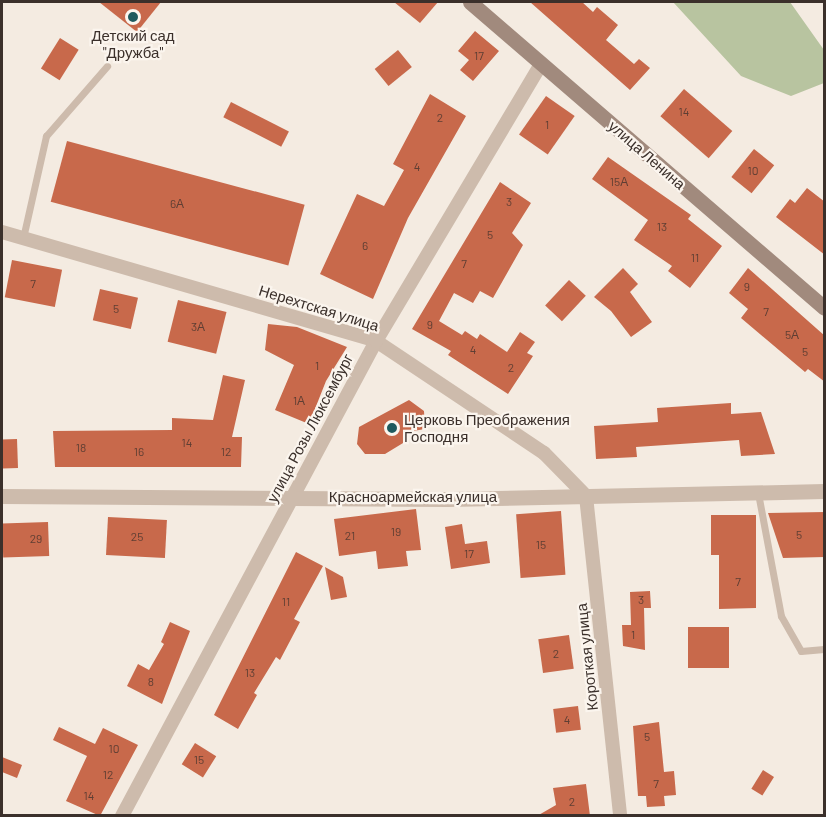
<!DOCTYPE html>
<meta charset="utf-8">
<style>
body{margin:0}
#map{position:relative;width:826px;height:817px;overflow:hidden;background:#f4ebe1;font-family:Barlow,sans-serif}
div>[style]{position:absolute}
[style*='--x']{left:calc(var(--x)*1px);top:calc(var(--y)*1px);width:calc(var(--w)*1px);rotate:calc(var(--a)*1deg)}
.green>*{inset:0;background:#b8c4a0}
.building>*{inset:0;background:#c8694b;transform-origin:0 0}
.service>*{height:7px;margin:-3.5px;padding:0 3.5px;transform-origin:3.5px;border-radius:3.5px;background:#cdbbac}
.minor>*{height:14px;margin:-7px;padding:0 7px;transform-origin:7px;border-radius:7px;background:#cdbbac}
.tertiary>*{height:15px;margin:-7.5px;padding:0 7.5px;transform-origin:7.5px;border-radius:7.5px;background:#cdbbac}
.secondary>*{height:15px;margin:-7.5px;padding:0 7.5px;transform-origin:7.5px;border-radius:7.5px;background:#a18a7d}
.dots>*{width:16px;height:16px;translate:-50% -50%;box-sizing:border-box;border:3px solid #fbf5ee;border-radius:50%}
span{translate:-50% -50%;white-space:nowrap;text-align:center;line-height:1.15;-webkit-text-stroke:4.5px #fbf5ee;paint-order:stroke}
.number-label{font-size:12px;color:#5e3e33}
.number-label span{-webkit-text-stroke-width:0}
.poi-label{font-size:15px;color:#3b302b}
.left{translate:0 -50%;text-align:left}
.street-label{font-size:15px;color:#3b302b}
.frame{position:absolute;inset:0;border:3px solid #3b302b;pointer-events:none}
</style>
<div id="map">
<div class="green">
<div style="clip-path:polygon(668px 2px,790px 2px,824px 50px,824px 83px,791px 96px,741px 76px,673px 2px)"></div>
</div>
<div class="building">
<div style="clip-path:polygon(99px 2px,161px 2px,137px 32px)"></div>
<div style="clip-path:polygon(394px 2px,438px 2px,420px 23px)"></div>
<div style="clip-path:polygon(530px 2px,582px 2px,593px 12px,597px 7px,618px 25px,606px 40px,634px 64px,639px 59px,650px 68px,630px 90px)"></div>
<div style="clip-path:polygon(475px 31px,499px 51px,473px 81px,460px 70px,469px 60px,458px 51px)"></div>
<div style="left:60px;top:38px;width:22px;height:36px;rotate:32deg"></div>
<div style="left:398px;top:50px;width:22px;height:30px;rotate:51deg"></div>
<div style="left:684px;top:89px;width:64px;height:36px;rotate:41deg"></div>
<div style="clip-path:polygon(430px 94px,466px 116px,408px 218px,373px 299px,320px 274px,357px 194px,384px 206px,404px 170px,393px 164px)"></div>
<div style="left:546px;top:96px;width:35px;height:47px;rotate:35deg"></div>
<div style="left:231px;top:102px;width:65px;height:17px;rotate:27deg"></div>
<div style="left:67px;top:141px;width:246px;height:63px;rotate:15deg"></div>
<div style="left:754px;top:149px;width:26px;height:36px;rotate:39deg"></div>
<div style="clip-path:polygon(608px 157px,691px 215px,688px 219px,722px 246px,690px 288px,668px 271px,672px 266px,634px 240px,648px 220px,592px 179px)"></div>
<div style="clip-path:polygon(500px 182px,531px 203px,512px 233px,523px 245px,493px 298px,480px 291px,473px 303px,454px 293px,439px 321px,462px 335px,465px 331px,477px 339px,480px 334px,507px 352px,520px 332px,535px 342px,527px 353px,533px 356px,508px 394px,448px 355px,451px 351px,412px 329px)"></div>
<div style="clip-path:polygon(807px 188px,825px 202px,825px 255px,776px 217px,790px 199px,795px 203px)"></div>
<div style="left:12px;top:260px;width:51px;height:38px;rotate:11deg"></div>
<div style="clip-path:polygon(623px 268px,638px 284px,630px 292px,652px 322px,631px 337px,611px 311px,594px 297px)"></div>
<div style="clip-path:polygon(748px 268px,825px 336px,825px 382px,808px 369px,805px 372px,741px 318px,748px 309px,729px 293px)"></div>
<div style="left:569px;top:280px;width:23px;height:35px;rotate:43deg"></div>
<div style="left:100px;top:289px;width:39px;height:32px;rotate:13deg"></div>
<div style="left:178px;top:300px;width:50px;height:43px;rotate:14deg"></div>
<div style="clip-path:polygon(268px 324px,297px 327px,347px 347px,326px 381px,309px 424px,275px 410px,294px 365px,265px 350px)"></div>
<div style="clip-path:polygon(223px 375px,245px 380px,232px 437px,242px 437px,241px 467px,55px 467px,53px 431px,172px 430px,172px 418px,213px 420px)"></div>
<div style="clip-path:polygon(409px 400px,424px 411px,425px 429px,407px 432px,408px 440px,385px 454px,365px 454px,357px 444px,359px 427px)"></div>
<div style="clip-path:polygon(731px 403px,731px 414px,761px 412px,775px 454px,741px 456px,739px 440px,636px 447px,637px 457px,596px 459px,594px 426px,658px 422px,657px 408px)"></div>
<div style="left:17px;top:439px;width:29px;height:15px;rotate:88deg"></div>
<div style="clip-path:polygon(416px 509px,421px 550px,406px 551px,408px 566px,378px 569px,376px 551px,339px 556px,334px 519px)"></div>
<div style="left:561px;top:511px;width:64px;height:45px;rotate:86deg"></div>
<div style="clip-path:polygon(825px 512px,825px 557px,783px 558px,768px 513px)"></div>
<div style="clip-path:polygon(711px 515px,756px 515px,756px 608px,719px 609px,719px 555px,711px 555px)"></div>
<div style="left:108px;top:517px;width:59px;height:38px;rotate:3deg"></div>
<div style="left:48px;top:522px;width:34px;height:46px;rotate:88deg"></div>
<div style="clip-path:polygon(462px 524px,465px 544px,487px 541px,490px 563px,451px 569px,445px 527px)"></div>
<div style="clip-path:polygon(296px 552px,323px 566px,294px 619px,300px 622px,280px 660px,276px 657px,254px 693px,257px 695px,238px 729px,214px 715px)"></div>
<div style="clip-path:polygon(325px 567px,343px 577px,347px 597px,331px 600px)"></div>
<div style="clip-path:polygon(650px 591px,651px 608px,644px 608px,645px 650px,623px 646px,622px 625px,631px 625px,630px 592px)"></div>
<div style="clip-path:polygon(170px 622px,190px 631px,162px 704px,127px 686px,138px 664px,149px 670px,164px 644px,161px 642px)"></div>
<div style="left:688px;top:627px;width:41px;height:41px"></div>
<div style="left:569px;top:635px;width:34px;height:31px;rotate:82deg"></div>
<div style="left:578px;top:706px;width:24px;height:25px;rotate:83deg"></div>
<div style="clip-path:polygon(659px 722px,664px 772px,674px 771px,676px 795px,664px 796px,665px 806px,647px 807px,646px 796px,638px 796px,633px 726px)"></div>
<div style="clip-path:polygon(59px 727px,95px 744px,103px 728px,138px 745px,100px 816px,66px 801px,87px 756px,53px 740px)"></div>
<div style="left:195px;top:743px;width:25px;height:25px;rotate:32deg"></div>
<div style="clip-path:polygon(2px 757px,22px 765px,17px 778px,2px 772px)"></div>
<div style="left:763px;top:770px;width:13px;height:22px;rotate:32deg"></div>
<div style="clip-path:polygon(586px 784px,590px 816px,537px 816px,556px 805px,553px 788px)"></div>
</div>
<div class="service">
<div style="--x:23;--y:238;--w:105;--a:-77.3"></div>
<div style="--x:46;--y:136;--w:93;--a:-48.9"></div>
<div style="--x:758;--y:493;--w:125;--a:79.4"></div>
<div style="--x:781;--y:616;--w:40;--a:60.3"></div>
<div style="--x:801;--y:651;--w:23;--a:-5"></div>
</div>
<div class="minor">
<div style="--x:2;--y:232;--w:390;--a:16.2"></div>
<div style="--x:376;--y:341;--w:202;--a:33.7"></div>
<div style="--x:544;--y:453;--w:60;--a:45.7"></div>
<div style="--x:586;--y:496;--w:322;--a:83.9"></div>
<div style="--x:122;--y:816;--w:539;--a:-61.86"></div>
<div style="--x:376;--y:341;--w:322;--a:-59.2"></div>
</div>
<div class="tertiary">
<div style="--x:2;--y:496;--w:445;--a:0.4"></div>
<div style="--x:447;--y:499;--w:377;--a:-1.2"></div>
</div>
<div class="secondary">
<div style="--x:470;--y:2;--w:468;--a:40.8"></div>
</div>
<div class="dots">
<div style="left:133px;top:17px;background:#1f5a5e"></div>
<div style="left:392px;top:428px;background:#1f5a5e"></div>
</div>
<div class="number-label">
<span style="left:479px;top:56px">17</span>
<span style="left:684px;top:112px">14</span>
<span style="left:440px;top:118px">2</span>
<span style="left:547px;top:125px">1</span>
<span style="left:417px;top:167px">4</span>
<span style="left:753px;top:171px">10</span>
<span style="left:619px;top:182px">15А</span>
<span style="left:509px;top:202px">3</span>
<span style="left:177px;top:204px">6А</span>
<span style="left:662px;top:227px">13</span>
<span style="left:490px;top:235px">5</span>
<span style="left:365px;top:246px">6</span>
<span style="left:695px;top:258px">11</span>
<span style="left:464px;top:264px">7</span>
<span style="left:33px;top:284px">7</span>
<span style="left:747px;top:287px">9</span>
<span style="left:116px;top:309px">5</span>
<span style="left:766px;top:312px">7</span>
<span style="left:430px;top:325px">9</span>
<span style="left:198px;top:327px">3А</span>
<span style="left:792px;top:335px">5А</span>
<span style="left:473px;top:350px">4</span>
<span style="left:805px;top:352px">5</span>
<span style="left:317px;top:366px">1</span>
<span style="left:511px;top:368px">2</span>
<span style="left:299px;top:401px">1А</span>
<span style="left:187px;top:443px">14</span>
<span style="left:81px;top:448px">18</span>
<span style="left:139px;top:452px">16</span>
<span style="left:226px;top:452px">12</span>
<span style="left:396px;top:532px">19</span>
<span style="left:799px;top:535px">5</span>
<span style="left:350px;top:536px">21</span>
<span style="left:137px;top:537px">25</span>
<span style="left:36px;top:539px">29</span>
<span style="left:541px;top:545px">15</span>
<span style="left:469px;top:554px">17</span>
<span style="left:738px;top:582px">7</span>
<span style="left:641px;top:600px">3</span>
<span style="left:286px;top:602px">11</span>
<span style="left:633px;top:635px">1</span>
<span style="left:556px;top:654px">2</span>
<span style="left:250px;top:673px">13</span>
<span style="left:151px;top:682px">8</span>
<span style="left:567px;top:720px">4</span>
<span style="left:647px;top:737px">5</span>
<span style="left:114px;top:749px">10</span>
<span style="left:199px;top:760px">15</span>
<span style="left:108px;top:775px">12</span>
<span style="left:656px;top:784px">7</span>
<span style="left:89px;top:796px">14</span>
<span style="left:572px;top:802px">2</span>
</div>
<div class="poi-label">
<span style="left:133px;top:44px">Детский сад<br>"Дружба"</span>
<span class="left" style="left:404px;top:428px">Церковь Преображения<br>Господня</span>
</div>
<div class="street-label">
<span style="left:647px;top:155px;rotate:41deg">улица Ленина</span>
<span style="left:319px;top:308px;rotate:17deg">Нерехтская улица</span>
<span style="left:310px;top:428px;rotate:-62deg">улица Розы Люксембург</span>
<span style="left:413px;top:497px">Красноармейская улица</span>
<span style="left:587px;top:657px;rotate:-96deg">Короткая улица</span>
</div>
<div class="frame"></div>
</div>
